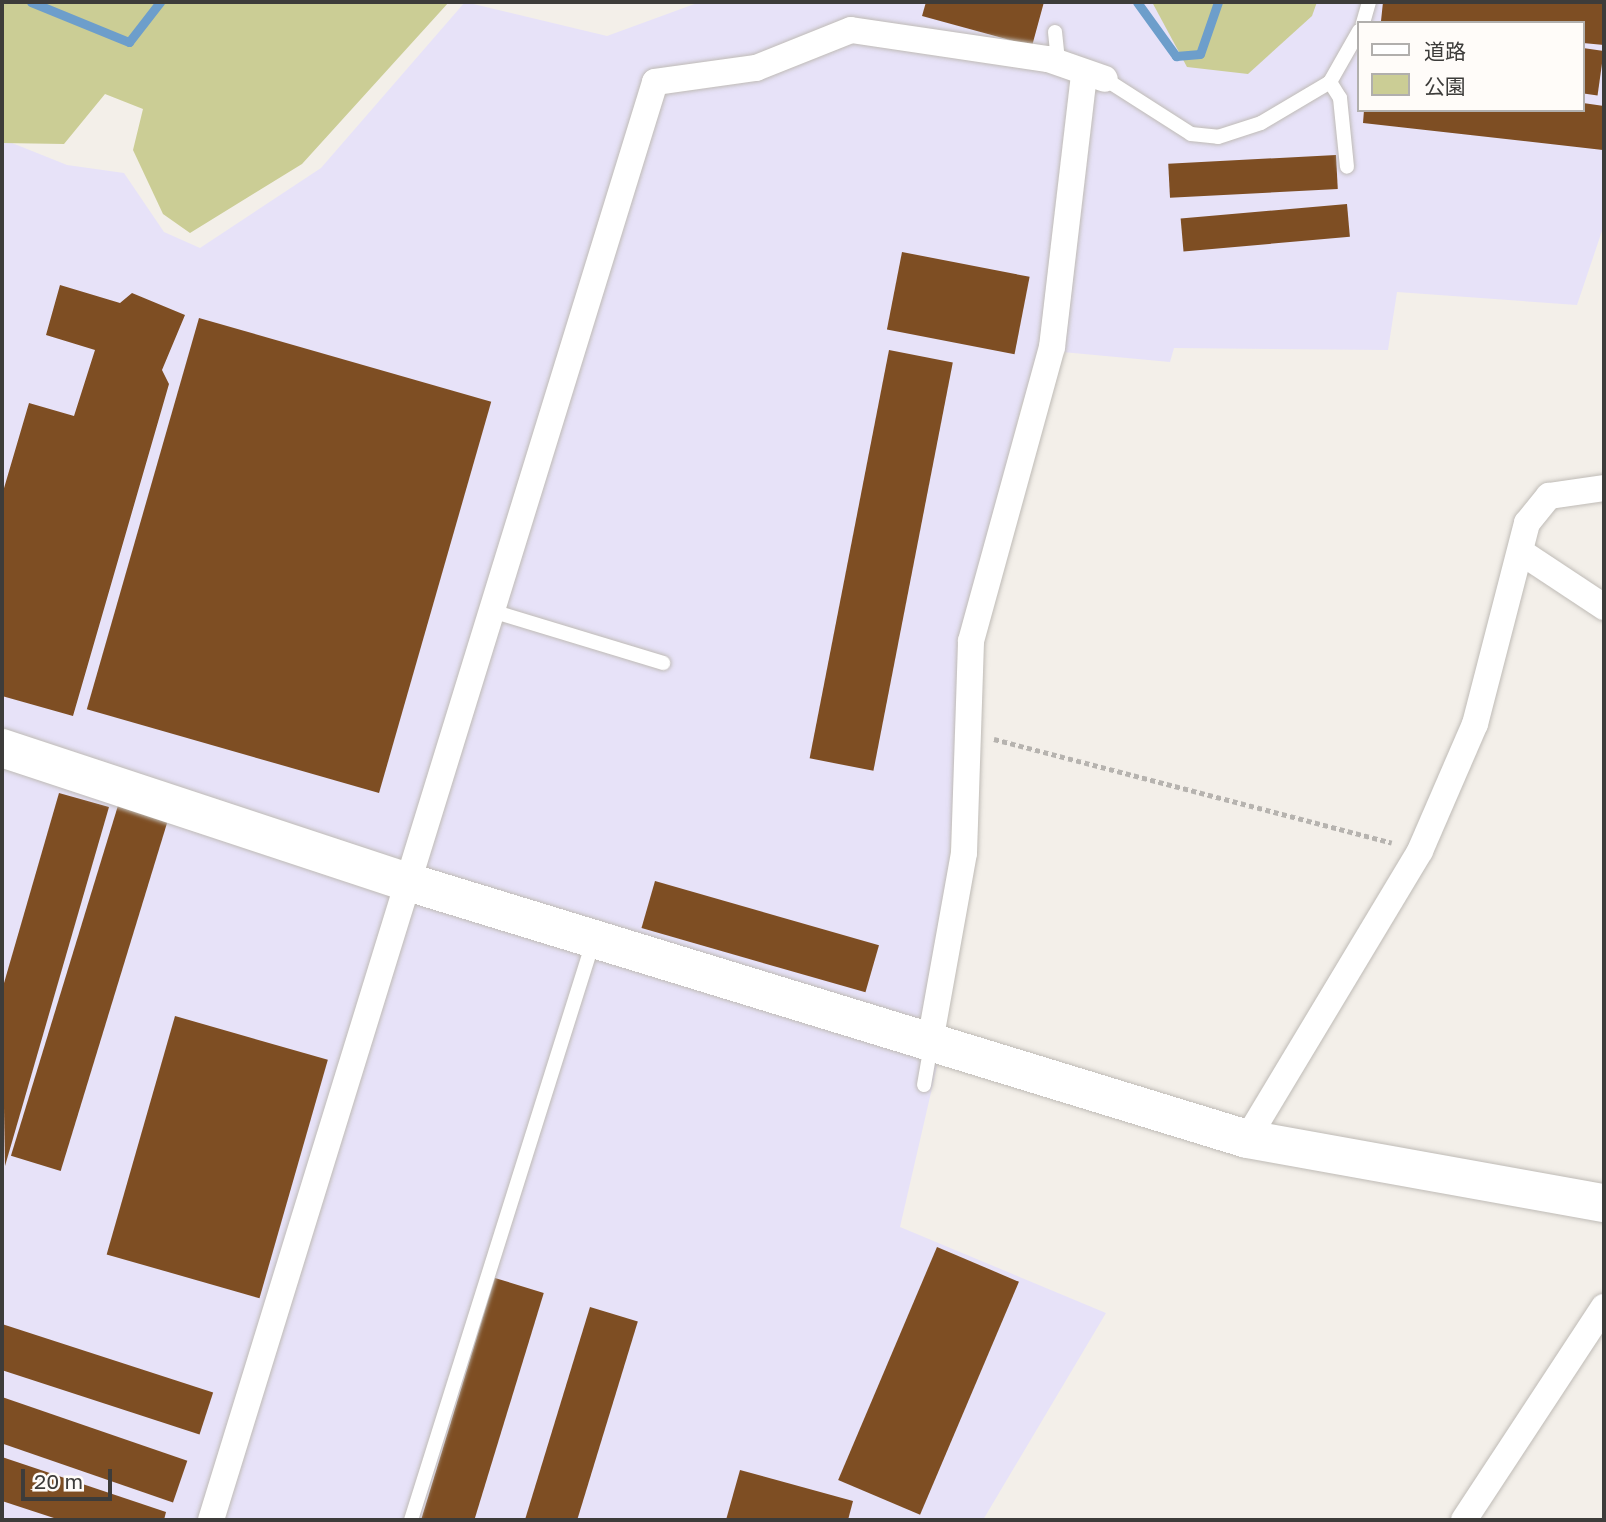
<!DOCTYPE html>
<meta charset="utf-8">
<style>
body{margin:0}
#map{position:relative;width:1606px;height:1522px;overflow:hidden;background:#f3efe9;font-family:"Golos Text","Noto Sans JP",sans-serif}
div>[style]{position:absolute}
[style*='--x']{left:calc(var(--x)*1px);top:calc(var(--y)*1px);width:calc(var(--w)*1px);rotate:calc(var(--a)*1deg)}
.industrial>*{inset:0;background:#e7e2f8}
.green>*{inset:0;background:#cbcd95}
.stream>*{height:9px;margin:-4.5px;padding:0 4.5px;transform-origin:4.5px;border-radius:4.5px;background:#6d9ecb}
.building>*{inset:0;background:#7e4e23;transform-origin:0 0}
.path>*{height:4.5px;margin-top:-2.25px;transform-origin:0;background:repeating-linear-gradient(90deg,#b6b3af 0 5px,transparent 0 8.5px)}
.roads{filter:drop-shadow(0 0 2px #bfbbb6) drop-shadow(0 0 2px #bfbbb6)}
.lane>*{height:14px;margin:-7px;padding:0 7px;transform-origin:7px;border-radius:7px;background:#fff}
.street>*{height:26px;margin:-13px;padding:0 13px;transform-origin:13px;border-radius:13px;background:#fff}
.secondary>*{height:38px;margin:-19px;padding:0 19px;transform-origin:19px;border-radius:19px;background:#fff}
span{translate:-50% -50%;white-space:nowrap;text-align:center;line-height:1.15;-webkit-text-stroke:7px #fffcf9;paint-order:stroke}
.frame{position:absolute;inset:0;border:4px solid #3d3c3a;pointer-events:none}
.legend{position:absolute;left:1357px;top:21px;width:228px;height:91px;box-sizing:border-box;background:#fffcf9;border:2px solid #b1afad;margin:0;padding:9px 12px;list-style:none;font-size:21px;color:#3d3c3a}
.legend li{display:flex;align-items:center;gap:14px;height:35px}
.legend b{width:35px;border:2px solid #b1afad}
.scale{position:absolute;left:21px;top:1469px;width:91px;height:32px;box-sizing:border-box;border:4px solid #3d3c3a;border-top:0;padding-left:9px;font-size:21px;line-height:24px;white-space:nowrap;color:#3d3c3a;-webkit-text-stroke:5px #fffcf9;paint-order:stroke}
</style>
<div id="map">
<div class="industrial">
<div style="clip-path:polygon(evenodd,465px 2px,607px 36px,700px 2px,1604px 2px,1604px 225px,1577px 305px,1397px 292px,1388px 350px,1174px 348px,1170px 362px,1041px 350px,1021px 407px,962px 644px,938px 1062px,900px 1227px,1106px 1313px,983px 1520px,2px 1520px,2px 139px,67px 165px,124px 173px,164px 232px,200px 248px,321px 168px,465px 2px,1359px 23px,1583px 23px,1583px 110px,1359px 110px,1359px 23px)"></div>
</div>
<div class="green">
<div style="clip-path:polygon(2px 2px,449px 2px,302px 164px,190px 233px,163px 214px,133px 150px,143px 109px,105px 94px,64px 144px,2px 143px)"></div>
<div style="clip-path:polygon(1152px 2px,1317px 2px,1312px 16px,1248px 74px,1187px 67px)"></div>
</div>
<div class="stream">
<div style="--x:31;--y:2;--w:106;--a:22.2"></div>
<div style="--x:129;--y:42;--w:51;--a:-52.2"></div>
<div style="--x:1137;--y:2;--w:67;--a:54.2"></div>
<div style="--x:1176;--y:56;--w:24;--a:-5"></div>
<div style="--x:1200;--y:54;--w:55;--a:-70.9"></div>
</div>
<div class="building">
<div style="clip-path:polygon(926px 2px,1044px 2px,1032px 46px,922px 16px)"></div>
<div style="clip-path:polygon(1383px 2px,1604px 2px,1604px 45px,1583px 43px,1583px 23px,1381px 21px)"></div>
<div style="left:1583px;top:48px;width:21px;height:45px;rotate:8deg"></div>
<div style="clip-path:polygon(1583px 103px,1604px 106px,1603px 150px,1363px 123px,1364px 110px,1583px 110px)"></div>
<div style="left:1336px;top:155px;width:34px;height:168px;rotate:87deg"></div>
<div style="left:1347px;top:204px;width:33px;height:167px;rotate:85deg"></div>
<div style="left:902px;top:252px;width:130px;height:79px;rotate:11deg"></div>
<div style="clip-path:polygon(60px 285px,120px 303px,132px 293px,185px 315px,162px 370px,169px 384px,73px 716px,2px 696px,2px 495px,29px 403px,74px 416px,95px 350px,46px 335px)"></div>
<div style="left:199px;top:318px;width:304px;height:407px;rotate:16deg"></div>
<div style="left:889px;top:350px;width:65px;height:416px;rotate:11deg"></div>
<div style="clip-path:polygon(59px 793px,109px 807px,5px 1166px,2px 990px)"></div>
<div style="left:120px;top:799px;width:52px;height:373px;rotate:17deg"></div>
<div style="left:655px;top:881px;width:233px;height:49px;rotate:16deg"></div>
<div style="left:175px;top:1016px;width:159px;height:248px;rotate:16deg"></div>
<div style="left:937px;top:1247px;width:89px;height:253px;rotate:23deg"></div>
<div style="left:495px;top:1278px;width:51px;height:252px;rotate:17deg"></div>
<div style="left:590px;top:1307px;width:50px;height:224px;rotate:17deg"></div>
<div style="left:2px;top:1324px;width:222px;height:44px;rotate:18deg"></div>
<div style="left:2px;top:1397px;width:196px;height:44px;rotate:19deg"></div>
<div style="clip-path:polygon(2px 1457px,166px 1512px,164px 1520px,60px 1520px,2px 1501px)"></div>
<div style="clip-path:polygon(740px 1470px,853px 1501px,848px 1520px,726px 1520px)"></div>
</div>
<div class="path">
<div style="--x:994;--y:739;--w:411;--a:14.6"></div>
</div>
<div class="roads">
<div class="lane">
<div style="--x:1363;--y:23;--w:22;--a:-74"></div>
<div style="--x:1055;--y:32;--w:30;--a:84"></div>
<div style="--x:1105;--y:79;--w:102;--a:32.6"></div>
<div style="--x:1191;--y:134;--w:27;--a:6"></div>
<div style="--x:1218;--y:137;--w:45;--a:-18"></div>
<div style="--x:1261;--y:123;--w:80;--a:-30.7"></div>
<div style="--x:1330;--y:82;--w:59;--a:-60.4"></div>
<div style="--x:1330;--y:82;--w:19;--a:58"></div>
<div style="--x:1340;--y:98;--w:69;--a:84.2"></div>
<div style="--x:492;--y:611;--w:179;--a:16.9"></div>
<div style="--x:924;--y:1085;--w:41;--a:-80.1"></div>
<div style="--x:411;--y:1520;--w:609;--a:-72.52"></div>
</div>
<div class="street">
<div style="--x:1521;--y:552;--w:100;--a:33.5"></div>
<div style="--x:930;--y:1042;--w:192;--a:-79.8"></div>
<div style="--x:964;--y:853;--w:212;--a:-88.1"></div>
<div style="--x:971;--y:641;--w:305;--a:-74.6"></div>
<div style="--x:1052;--y:347;--w:275;--a:-83.3"></div>
<div style="--x:1247;--y:1139;--w:336;--a:-59"></div>
<div style="--x:1420;--y:851;--w:138;--a:-66.6"></div>
<div style="--x:1475;--y:724;--w:208;--a:-75.5"></div>
<div style="--x:1527;--y:523;--w:35;--a:-51"></div>
<div style="--x:1549;--y:496;--w:56;--a:-8.3"></div>
<div style="--x:211;--y:1520;--w:1505;--a:-72.84"></div>
<div style="--x:655;--y:82;--w:102;--a:-7.9"></div>
<div style="--x:756;--y:68;--w:102;--a:-21.8"></div>
<div style="--x:851;--y:30;--w:199;--a:8.4"></div>
<div style="--x:1048;--y:59;--w:60;--a:19.3"></div>
<div style="--x:1464;--y:1520;--w:255;--a:-56.7"></div>
</div>
<div class="secondary">
<div style="--x:2;--y:748;--w:428;--a:18.3"></div>
<div style="--x:408;--y:882;--w:877;--a:17.03"></div>
<div style="--x:1247;--y:1139;--w:363;--a:10.2"></div>
</div>
</div>
<div class="frame"></div>
<ul class="legend">
<li><b style="height:9px;background:#fff"></b>道路</li>
<li><b style="height:19px;background:#cbcd95"></b>公園</li>
</ul>
<div class="scale">20 m</div>
</div>
